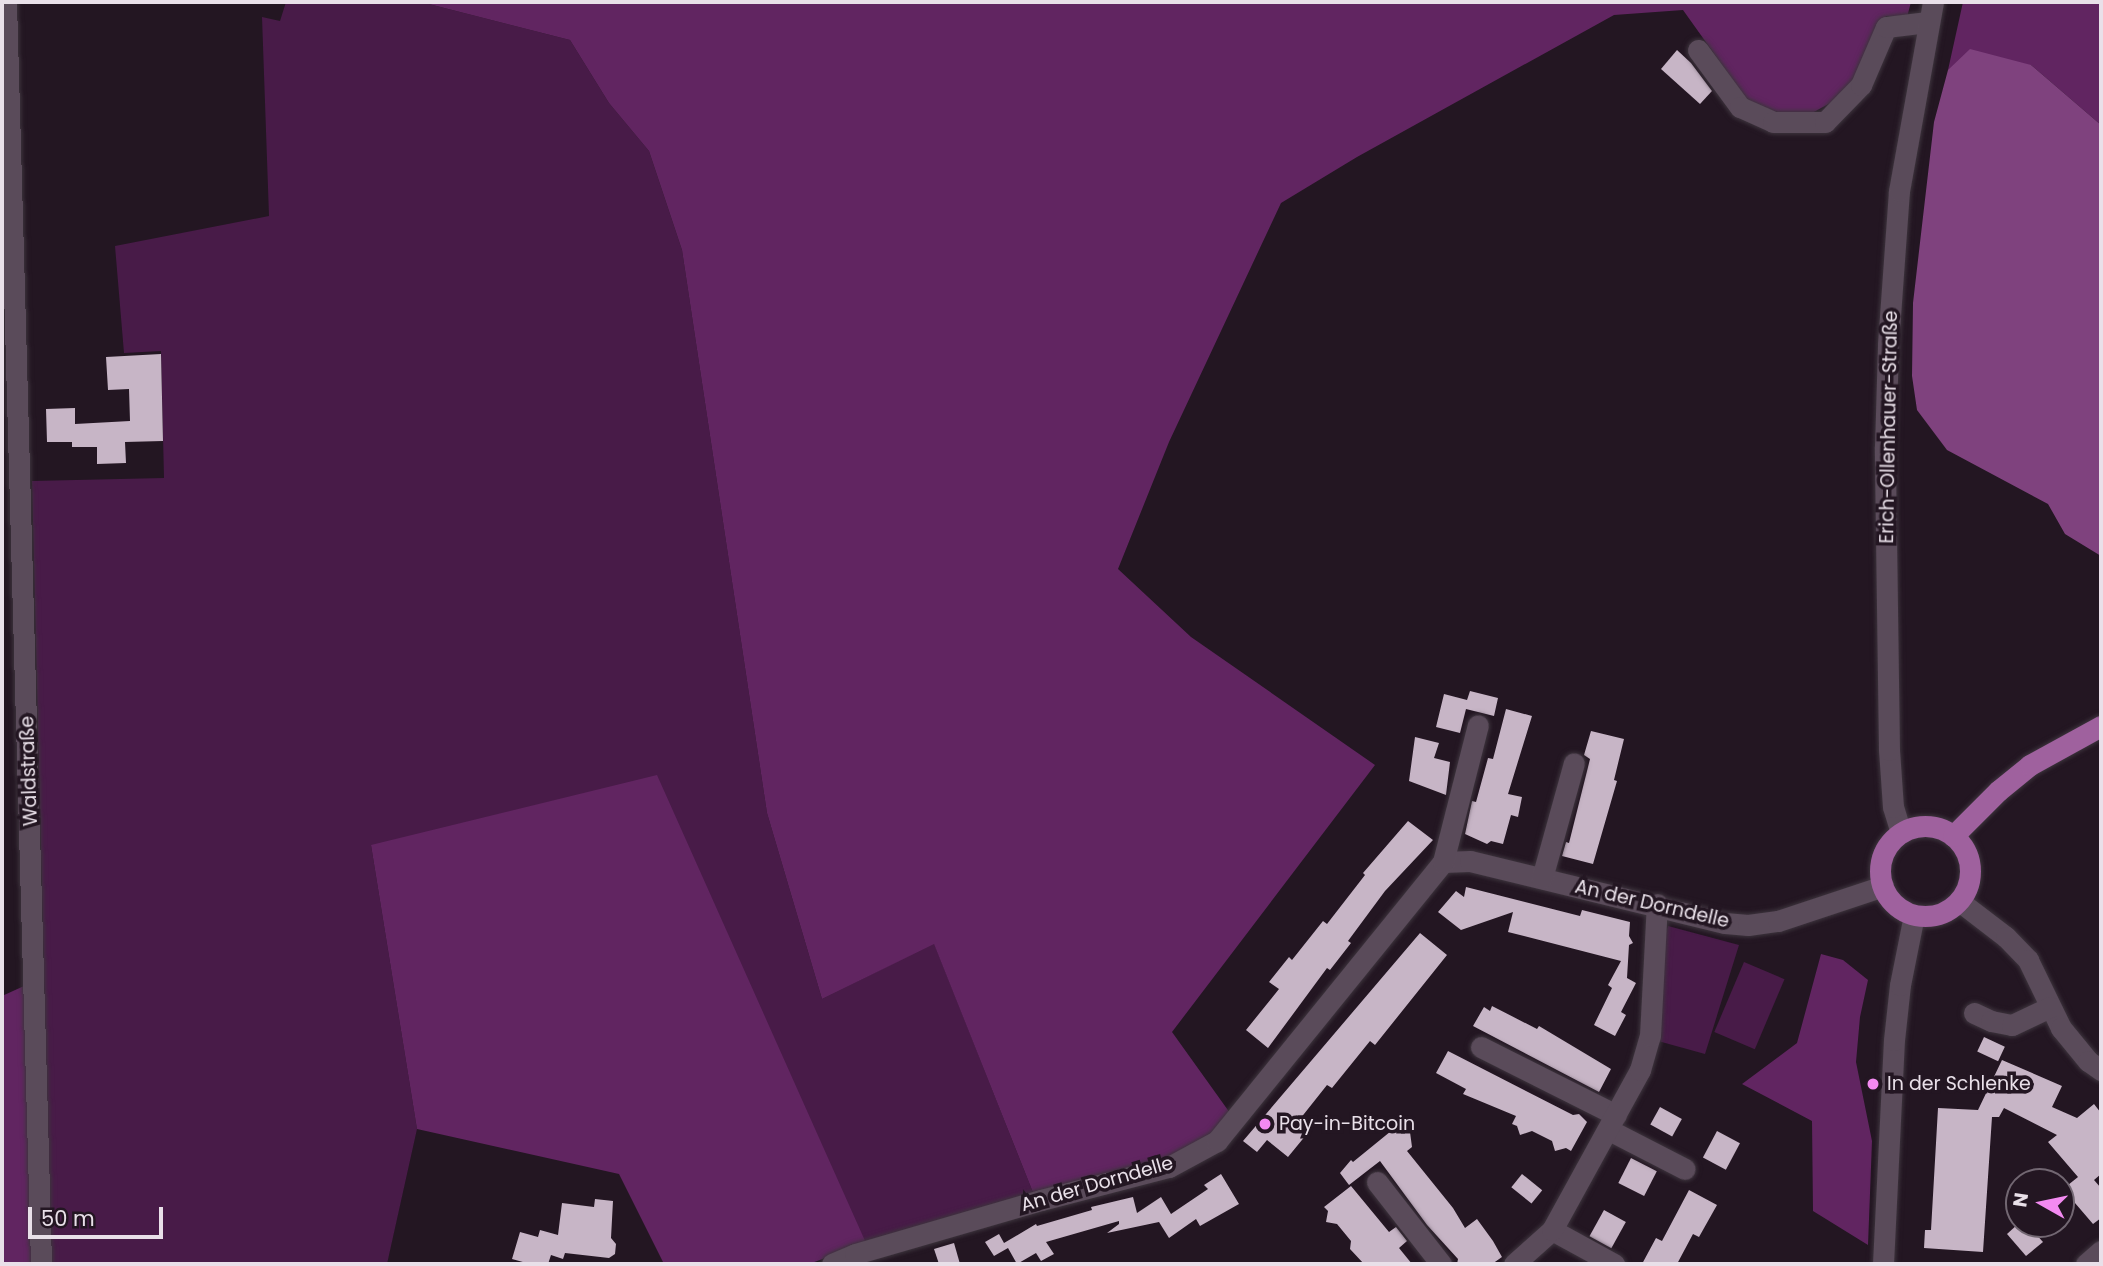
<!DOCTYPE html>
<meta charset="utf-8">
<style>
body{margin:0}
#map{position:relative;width:2103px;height:1266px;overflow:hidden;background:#231622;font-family:Poppins,sans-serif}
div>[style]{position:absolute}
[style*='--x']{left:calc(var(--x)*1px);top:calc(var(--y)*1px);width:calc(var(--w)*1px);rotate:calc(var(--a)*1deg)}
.green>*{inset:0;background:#481b48;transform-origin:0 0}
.forest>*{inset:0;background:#612561}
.water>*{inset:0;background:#7f427e}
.building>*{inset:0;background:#c7b5c6;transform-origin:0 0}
.roads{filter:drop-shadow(0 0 2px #3d343d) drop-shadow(0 0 2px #3d343d)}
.minor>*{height:21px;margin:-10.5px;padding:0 10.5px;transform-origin:10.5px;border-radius:10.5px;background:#5a4b5a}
.major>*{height:21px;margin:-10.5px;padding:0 10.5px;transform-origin:10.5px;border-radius:10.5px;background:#9f619e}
.major>.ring{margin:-10.5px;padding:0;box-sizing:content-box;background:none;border:21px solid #9f619e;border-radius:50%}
.dots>*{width:19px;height:19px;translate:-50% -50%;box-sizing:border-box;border:4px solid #231622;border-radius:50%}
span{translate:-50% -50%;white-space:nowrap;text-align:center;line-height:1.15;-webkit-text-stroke:7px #231622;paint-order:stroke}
.street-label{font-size:19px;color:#e9e0e9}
.poi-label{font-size:19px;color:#e9e0e9}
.left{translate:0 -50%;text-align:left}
.frame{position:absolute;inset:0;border:4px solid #e9e0e9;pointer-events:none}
.north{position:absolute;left:2005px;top:1168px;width:70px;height:70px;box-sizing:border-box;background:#231622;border:2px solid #726772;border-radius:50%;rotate:279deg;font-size:19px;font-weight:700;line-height:28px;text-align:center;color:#e9e0e9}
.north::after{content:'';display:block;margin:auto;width:24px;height:32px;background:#f38af1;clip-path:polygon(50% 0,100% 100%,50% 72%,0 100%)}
.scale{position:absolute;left:28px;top:1207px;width:135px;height:32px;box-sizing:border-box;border:4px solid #e9e0e9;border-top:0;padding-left:9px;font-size:21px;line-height:24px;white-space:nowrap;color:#e9e0e9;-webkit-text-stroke:5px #231622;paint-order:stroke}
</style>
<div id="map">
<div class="green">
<div style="clip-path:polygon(286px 2px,421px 2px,570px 40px,609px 103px,649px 151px,682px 250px,767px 813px,822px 999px,934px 943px,1034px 1195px,866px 1243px,371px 845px,417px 1129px,387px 1264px,51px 1264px,32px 481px,164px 478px,161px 351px,124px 353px,115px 246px,269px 216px,262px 17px,280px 21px)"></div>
<div style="clip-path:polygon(1668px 926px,1739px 945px,1705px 1054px,1658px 1041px,1663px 940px)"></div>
<div style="left:1744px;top:962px;width:44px;height:76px;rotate:23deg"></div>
</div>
<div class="forest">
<div style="clip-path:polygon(421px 2px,1911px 2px,1907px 17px,1886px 16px,1845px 95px,1801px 119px,1750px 104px,1683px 10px,1614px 15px,1357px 157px,1281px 203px,1169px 442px,1118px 569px,1191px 637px,1375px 765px,1172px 1032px,1235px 1120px,1169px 1167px,1034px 1195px,934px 944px,822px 999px,767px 813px,682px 250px,649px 151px,609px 103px,570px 40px)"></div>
<div style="clip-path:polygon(1963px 2px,2101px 2px,2101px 125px,2031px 65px,1948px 70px)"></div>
<div style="clip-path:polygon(657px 775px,866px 1243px,809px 1264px,664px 1264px,619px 1174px,417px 1129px,371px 845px)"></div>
<div style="clip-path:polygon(1821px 954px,1843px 960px,1868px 980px,1860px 1017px,1856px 1062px,1872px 1141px,1868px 1245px,1813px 1211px,1812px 1121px,1742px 1084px,1797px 1043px)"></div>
<div style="clip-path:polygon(24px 986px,32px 1264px,2px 1264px,2px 996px)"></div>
</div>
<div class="water">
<div style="clip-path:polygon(1970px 49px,2031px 65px,2101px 125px,2101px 556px,2065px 534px,2048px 504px,1947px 450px,1917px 410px,1912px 376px,1913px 303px,1934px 122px,1948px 70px)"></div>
</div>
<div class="building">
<div style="clip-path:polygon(1677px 50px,1691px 63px,1712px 91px,1700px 104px,1661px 69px)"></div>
<div style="clip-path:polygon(161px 354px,163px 441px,125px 442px,126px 463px,97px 464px,97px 447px,72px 447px,72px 442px,47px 442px,46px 409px,75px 408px,75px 424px,130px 421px,129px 389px,108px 390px,106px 357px)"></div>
<div style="clip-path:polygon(1470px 691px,1498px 698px,1494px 716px,1466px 709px,1460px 733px,1436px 727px,1444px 694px,1467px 700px)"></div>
<div style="clip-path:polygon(1506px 709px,1532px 716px,1508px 794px,1522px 797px,1518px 817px,1511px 815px,1503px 844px,1491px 841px,1487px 844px,1465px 834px,1472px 801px,1476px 802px,1488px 758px,1493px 759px)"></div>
<div style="clip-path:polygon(1591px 731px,1624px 739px,1614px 780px,1617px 781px,1593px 864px,1562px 856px,1566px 842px,1569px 843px,1590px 759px,1584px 755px)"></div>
<div style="clip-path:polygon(1415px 737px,1439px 743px,1434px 758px,1450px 762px,1446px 795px,1409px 781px)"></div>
<div style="clip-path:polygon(1408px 821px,1433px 840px,1385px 891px,1348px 941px,1351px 943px,1330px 970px,1327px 968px,1268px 1048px,1246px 1030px,1279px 989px,1269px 982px,1289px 957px,1292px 960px,1323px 921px,1327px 924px,1365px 875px,1363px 873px)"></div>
<div style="clip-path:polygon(1466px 887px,1580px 916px,1582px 910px,1630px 922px,1629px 936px,1633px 943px,1629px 945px,1627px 978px,1636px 983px,1621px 1012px,1626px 1015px,1615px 1036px,1594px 1025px,1612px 988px,1608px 985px,1621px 961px,1508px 932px,1513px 912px,1461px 930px,1438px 912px,1456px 891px,1464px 897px)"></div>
<div style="clip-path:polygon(1420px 933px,1447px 955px,1375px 1045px,1370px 1041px,1332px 1088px,1327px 1085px,1300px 1119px,1311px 1129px,1288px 1157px,1267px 1140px,1257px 1152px,1243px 1141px)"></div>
<div style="clip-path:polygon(1492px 1006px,1537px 1029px,1539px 1026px,1611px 1069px,1599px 1092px,1473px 1026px,1484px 1007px,1490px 1011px)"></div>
<div style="left:1984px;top:1037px;width:23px;height:16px;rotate:25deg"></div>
<div style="clip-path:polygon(1448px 1051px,1573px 1115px,1579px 1114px,1587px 1122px,1571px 1151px,1566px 1148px,1555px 1151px,1552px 1141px,1532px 1131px,1520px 1135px,1517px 1126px,1512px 1124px,1516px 1116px,1463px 1094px,1466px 1089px,1436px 1073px)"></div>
<div style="clip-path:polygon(2002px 1060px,2062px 1086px,2052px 1107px,2077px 1118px,2094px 1104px,2101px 1113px,2101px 1174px,2094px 1180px,2101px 1188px,2101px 1218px,2093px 1224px,2063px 1189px,2078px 1177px,2048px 1142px,2057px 1135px,2004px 1108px,1999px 1117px,1992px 1117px,1983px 1252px,1924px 1248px,1925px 1230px,1931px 1230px,1938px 1108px,1978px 1110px)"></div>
<div style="left:1660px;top:1107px;width:25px;height:20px;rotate:29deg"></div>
<div style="clip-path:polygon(1396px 1127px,1400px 1131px,1410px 1132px,1412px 1147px,1407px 1151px,1453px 1208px,1465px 1228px,1477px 1219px,1493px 1241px,1502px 1257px,1492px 1264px,1457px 1264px,1458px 1259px,1427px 1225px,1380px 1161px,1349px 1185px,1340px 1173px,1351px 1160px,1353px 1162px)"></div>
<div style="left:1717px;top:1131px;width:26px;height:30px;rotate:28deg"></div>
<div style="left:1631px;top:1158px;width:29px;height:28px;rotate:27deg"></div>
<div style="clip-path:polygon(1221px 1174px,1239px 1204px,1200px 1226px,1196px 1219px,1169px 1238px,1159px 1222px,1107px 1233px,1119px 1224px,1119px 1221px,1046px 1242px,1054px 1254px,1041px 1261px,1036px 1253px,1017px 1264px,1008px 1248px,994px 1256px,985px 1242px,999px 1234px,1004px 1243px,1036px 1224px,1037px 1226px,1092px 1210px,1091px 1207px,1133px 1197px,1137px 1213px,1161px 1197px,1171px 1214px,1208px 1189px,1204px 1185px)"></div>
<div style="left:1522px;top:1174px;width:26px;height:17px;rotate:39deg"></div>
<div style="clip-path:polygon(1351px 1186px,1389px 1232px,1396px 1227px,1407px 1241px,1399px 1248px,1412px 1264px,1364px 1264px,1350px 1249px,1351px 1241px,1337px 1224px,1326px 1222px,1328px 1211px,1324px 1207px)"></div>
<div style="clip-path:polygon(1689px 1190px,1717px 1205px,1699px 1237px,1693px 1234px,1677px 1264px,1642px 1264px,1656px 1238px,1662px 1241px)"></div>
<div style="clip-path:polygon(595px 1199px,613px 1201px,611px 1238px,616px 1244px,615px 1254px,609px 1258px,565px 1253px,563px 1259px,551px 1255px,548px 1264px,530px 1264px,512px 1259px,520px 1232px,538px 1237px,540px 1230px,558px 1235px,562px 1203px,594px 1207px)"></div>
<div style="left:1604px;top:1210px;width:25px;height:30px;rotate:29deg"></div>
<div style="clip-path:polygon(2018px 1224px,2027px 1224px,2043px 1242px,2026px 1256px,2007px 1234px)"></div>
<div style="clip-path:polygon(954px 1243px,960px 1264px,939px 1264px,934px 1249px)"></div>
</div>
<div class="roads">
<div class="minor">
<div style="--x:6;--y:2;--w:1262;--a:88.41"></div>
<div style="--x:1698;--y:50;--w:71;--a:53.6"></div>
<div style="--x:1740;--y:107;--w:36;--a:24"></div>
<div style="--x:1773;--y:122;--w:52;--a:0"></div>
<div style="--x:1825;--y:122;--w:52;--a:-45.8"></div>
<div style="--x:1861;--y:85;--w:63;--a:-66.7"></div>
<div style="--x:1886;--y:27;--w:42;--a:-6.8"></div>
<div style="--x:1901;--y:833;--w:27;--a:-107"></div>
<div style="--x:1893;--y:807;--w:57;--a:-94"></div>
<div style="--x:1889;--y:750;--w:303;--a:-90.8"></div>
<div style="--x:1885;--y:447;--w:103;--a:-88.3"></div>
<div style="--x:1888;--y:344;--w:153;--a:-85.9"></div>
<div style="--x:1899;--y:191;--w:192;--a:-79.8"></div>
<div style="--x:1443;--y:862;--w:27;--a:-2"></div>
<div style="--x:1470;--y:861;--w:262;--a:13.7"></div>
<div style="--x:1725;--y:923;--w:23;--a:5"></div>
<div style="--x:1748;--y:925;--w:30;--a:-8"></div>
<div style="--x:1778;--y:921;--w:111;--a:-18.4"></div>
<div style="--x:1542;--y:878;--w:119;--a:-74.5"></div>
<div style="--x:1959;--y:901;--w:59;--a:37.5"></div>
<div style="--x:2006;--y:937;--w:32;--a:46"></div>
<div style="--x:2028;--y:960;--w:76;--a:64.1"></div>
<div style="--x:2061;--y:1028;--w:43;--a:50.7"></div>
<div style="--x:2088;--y:1061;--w:16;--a:35"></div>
<div style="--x:1974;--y:1013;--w:19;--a:25"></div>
<div style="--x:1991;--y:1021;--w:21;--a:11"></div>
<div style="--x:2012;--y:1025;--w:42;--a:-25.3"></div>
<div style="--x:1481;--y:1047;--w:151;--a:26.7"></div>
<div style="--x:1609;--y:1130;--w:85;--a:27.2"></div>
<div style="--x:1377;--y:1182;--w:104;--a:52"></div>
<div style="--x:1552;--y:1230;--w:71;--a:28.7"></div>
<div style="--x:832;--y:1264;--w:25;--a:-23"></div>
<div style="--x:855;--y:1254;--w:194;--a:-16.2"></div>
<div style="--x:1041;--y:1200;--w:132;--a:-14.5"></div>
<div style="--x:1169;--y:1167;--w:55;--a:-28.4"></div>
<div style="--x:1217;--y:1141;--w:359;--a:-51"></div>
<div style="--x:1443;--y:862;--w:141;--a:-75.7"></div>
<div style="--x:1514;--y:1264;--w:51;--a:-41.8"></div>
<div style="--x:1552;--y:1230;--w:183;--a:-61.2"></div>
<div style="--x:1640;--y:1070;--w:35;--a:-74"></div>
<div style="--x:1650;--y:1036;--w:132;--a:-87"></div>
<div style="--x:1883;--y:1264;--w:224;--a:-87.2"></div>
<div style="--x:1894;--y:1040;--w:55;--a:-83.8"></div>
<div style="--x:1900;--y:985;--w:71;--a:-78.7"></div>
<div style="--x:2086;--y:1264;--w:20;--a:-41"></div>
</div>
<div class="major">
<div class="ring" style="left:1880px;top:826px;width:69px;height:69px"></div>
<div style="--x:1953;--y:836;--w:64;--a:-45"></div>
<div style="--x:1998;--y:791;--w:41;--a:-39.1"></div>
<div style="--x:2030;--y:765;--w:81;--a:-28.8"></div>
</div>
</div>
<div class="dots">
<div style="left:1873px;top:1084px;background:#f38af1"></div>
<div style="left:1265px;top:1124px;background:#f38af1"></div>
</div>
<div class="street-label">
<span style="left:1889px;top:427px;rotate:-89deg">Erich-Ollenhauer-Straße</span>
<span style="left:29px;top:771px;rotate:-92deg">Waldstraße</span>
<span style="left:1652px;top:904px;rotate:13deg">An der Dorndelle</span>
<span style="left:1097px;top:1184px;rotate:-16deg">An der Dorndelle</span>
</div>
<div class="poi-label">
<span class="left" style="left:1887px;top:1084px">In der Schlenke</span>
<span class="left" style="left:1279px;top:1124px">Pay-in-Bitcoin</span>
</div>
<div class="frame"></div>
<div class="north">N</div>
<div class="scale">50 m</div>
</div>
